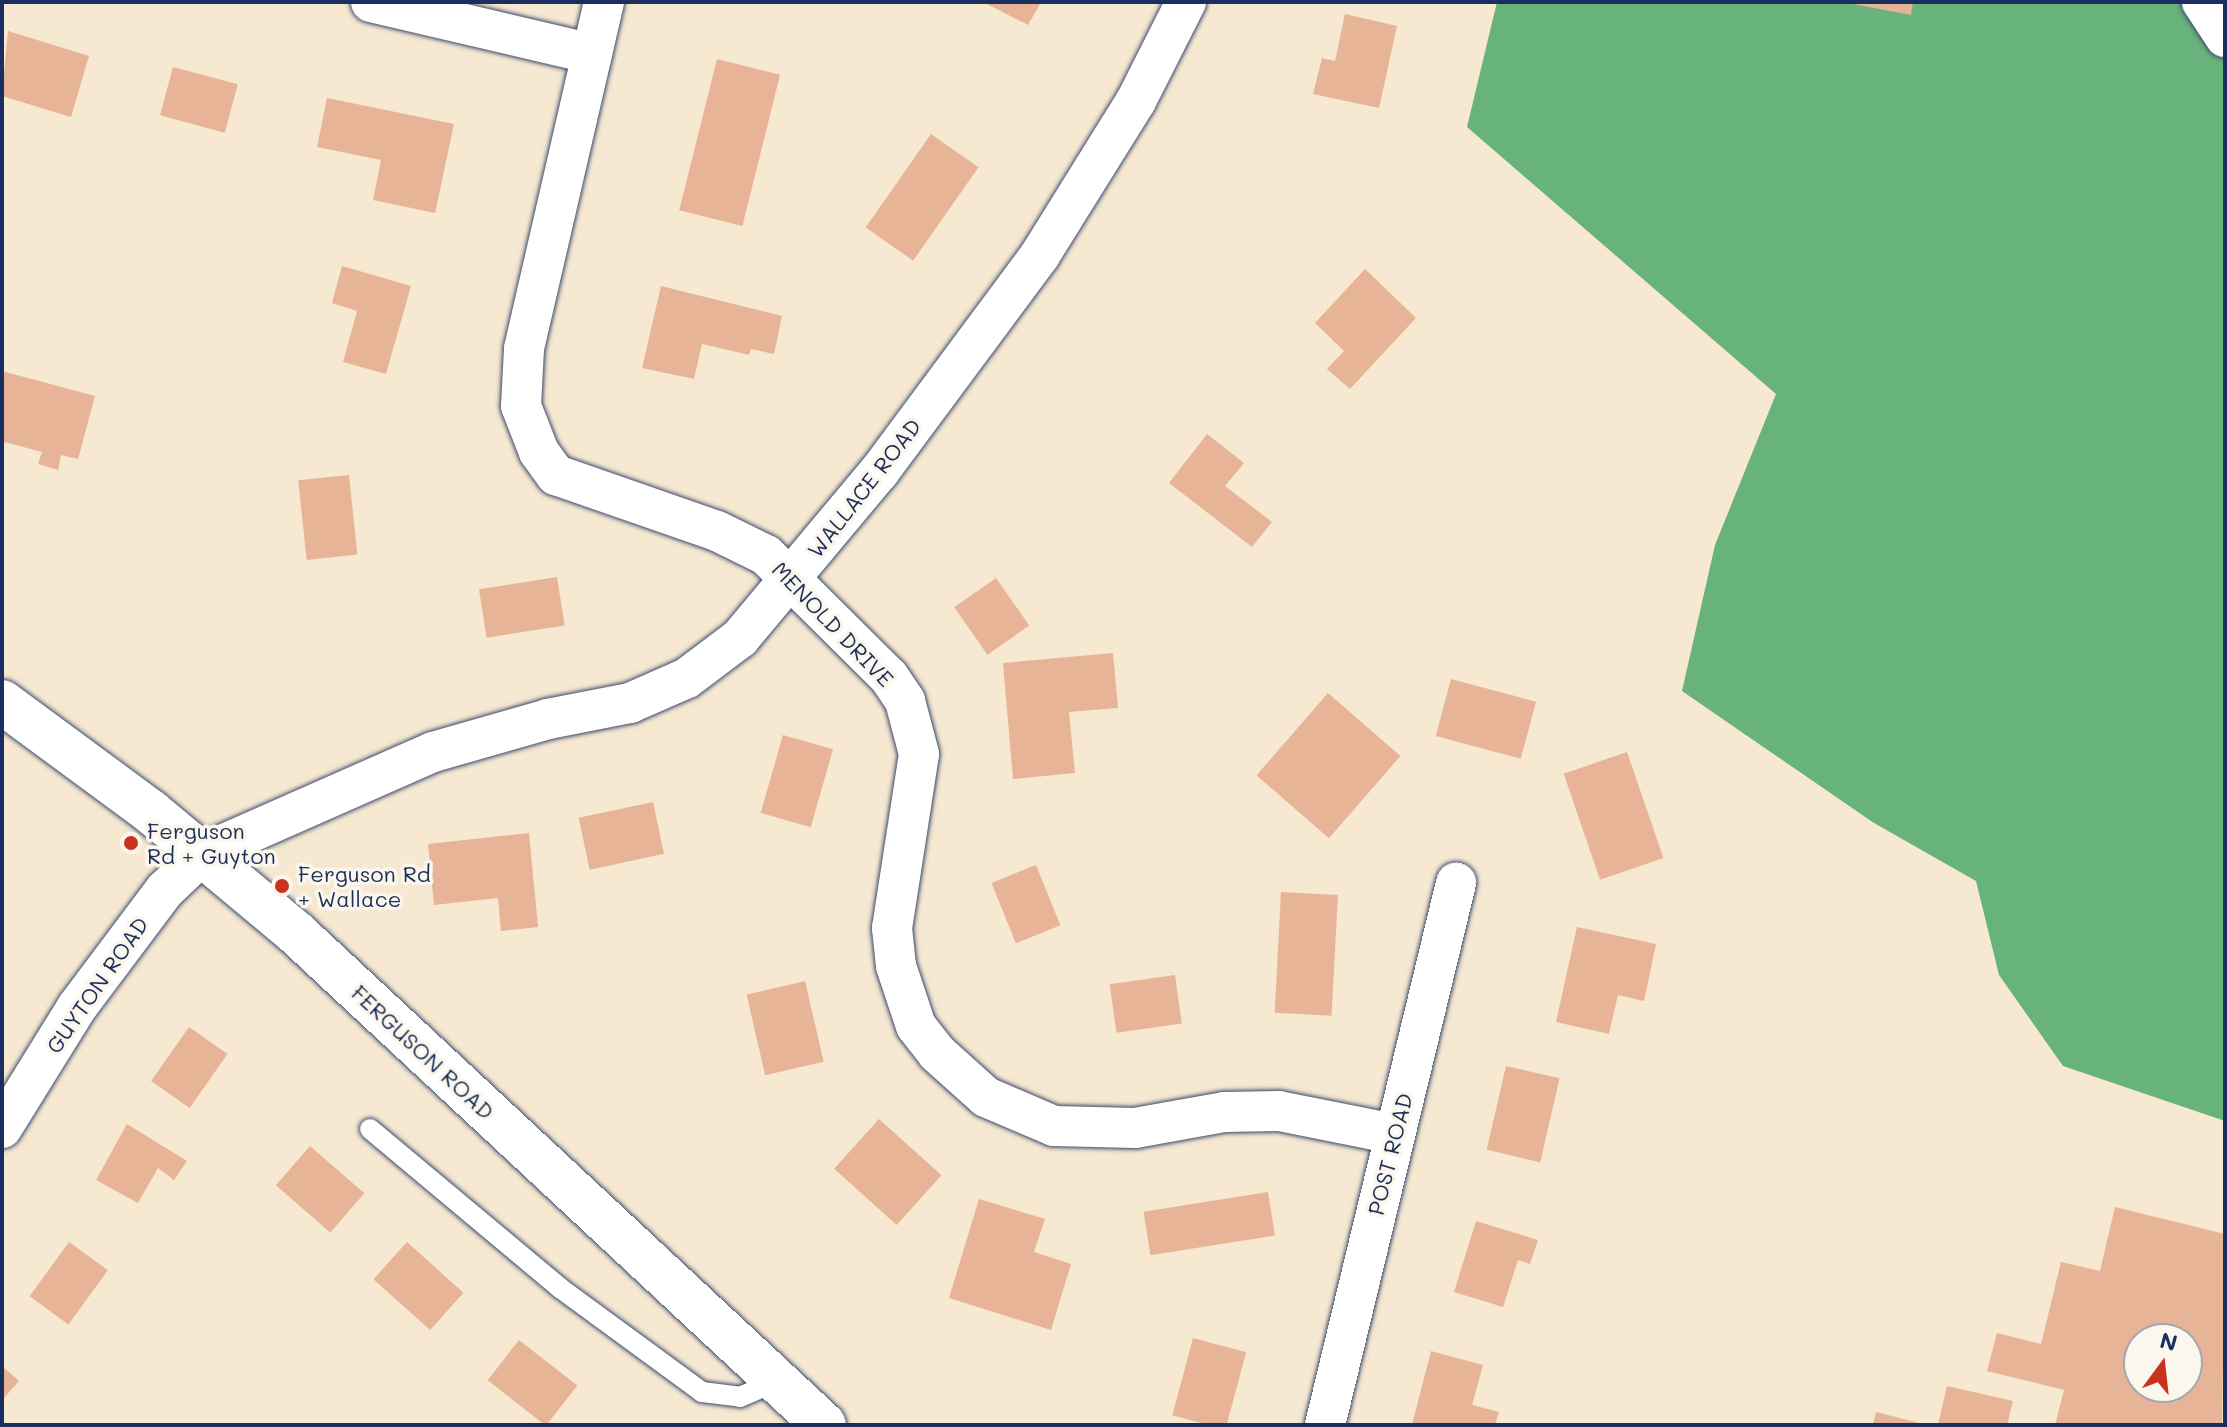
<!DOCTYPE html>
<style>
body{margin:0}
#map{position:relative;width:2227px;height:1427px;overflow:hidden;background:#f6e8d1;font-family:Mali,sans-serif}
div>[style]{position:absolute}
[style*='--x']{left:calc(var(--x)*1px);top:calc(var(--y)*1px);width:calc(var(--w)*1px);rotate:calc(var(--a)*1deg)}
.forest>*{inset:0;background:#68b27b}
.building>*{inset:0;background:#e7b497;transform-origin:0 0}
.roads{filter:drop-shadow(0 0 2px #3c4b6f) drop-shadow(0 0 2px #3c4b6f)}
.lane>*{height:20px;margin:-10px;padding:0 10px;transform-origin:10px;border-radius:10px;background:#fff}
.street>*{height:40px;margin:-20px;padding:0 20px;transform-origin:20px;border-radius:20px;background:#fff}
.secondary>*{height:44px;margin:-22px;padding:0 22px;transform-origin:22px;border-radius:22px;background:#fff}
.dots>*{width:22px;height:22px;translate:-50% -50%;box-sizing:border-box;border:4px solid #fbf7ec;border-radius:50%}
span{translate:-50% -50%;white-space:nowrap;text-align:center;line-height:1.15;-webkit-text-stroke:7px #fbf7ec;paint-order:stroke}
.street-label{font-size:22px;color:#1b2f5e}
.poi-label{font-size:22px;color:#1b2f5e}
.left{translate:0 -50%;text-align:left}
.frame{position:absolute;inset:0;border:4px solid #1b2f5e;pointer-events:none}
.north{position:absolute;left:2123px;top:1323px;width:80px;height:80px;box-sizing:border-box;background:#fbf7ec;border:2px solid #a1a7b3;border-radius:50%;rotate:15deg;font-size:22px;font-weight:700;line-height:32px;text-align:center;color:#1b2f5e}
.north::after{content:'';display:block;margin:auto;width:28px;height:36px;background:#c8321e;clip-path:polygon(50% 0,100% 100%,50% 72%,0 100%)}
</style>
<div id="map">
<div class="forest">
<div style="clip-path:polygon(1497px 2px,2202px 2px,2225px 37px,2225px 1121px,2063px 1066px,1999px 975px,1976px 881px,1874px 823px,1682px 691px,1715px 545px,1776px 394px,1467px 127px)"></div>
</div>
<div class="building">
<div style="clip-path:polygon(983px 2px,1041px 2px,1028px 25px)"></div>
<div style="clip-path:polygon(1843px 2px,1913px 2px,1911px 15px)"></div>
<div style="clip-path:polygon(1345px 14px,1397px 26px,1379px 108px,1313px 94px,1322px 58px,1335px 61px)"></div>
<div style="clip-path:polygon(8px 31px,89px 56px,71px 117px,2px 96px)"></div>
<div style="left:717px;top:59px;width:65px;height:156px;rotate:14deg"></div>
<div style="left:173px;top:67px;width:67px;height:50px;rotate:15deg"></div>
<div style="clip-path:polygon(327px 98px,454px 124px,435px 213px,373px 200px,381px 160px,317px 147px)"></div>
<div style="left:931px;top:134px;width:58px;height:114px;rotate:35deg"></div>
<div style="clip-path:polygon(342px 266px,411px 286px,386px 374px,343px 362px,357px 311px,332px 303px)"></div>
<div style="clip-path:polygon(1365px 269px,1416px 318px,1350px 389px,1327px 369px,1344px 351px,1315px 323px)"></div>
<div style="clip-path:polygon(661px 286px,782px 316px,774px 354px,751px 349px,749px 355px,702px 344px,694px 379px,642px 368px)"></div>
<div style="clip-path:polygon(2px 371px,95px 396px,78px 459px,61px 455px,58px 470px,38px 464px,42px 452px,5px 442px,2px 451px)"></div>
<div style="clip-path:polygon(1207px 434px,1244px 463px,1225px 486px,1272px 522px,1252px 547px,1169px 483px)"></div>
<div style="left:349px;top:475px;width:80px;height:51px;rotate:84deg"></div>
<div style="left:557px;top:577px;width:49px;height:79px;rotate:81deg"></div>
<div style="left:996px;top:578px;width:58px;height:51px;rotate:55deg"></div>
<div style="clip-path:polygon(1113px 653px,1118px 708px,1069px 712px,1075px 773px,1013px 779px,1003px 663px)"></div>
<div style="left:1451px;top:679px;width:88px;height:59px;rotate:15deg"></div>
<div style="left:1328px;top:693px;width:96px;height:109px;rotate:41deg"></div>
<div style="left:783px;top:735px;width:52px;height:81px;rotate:16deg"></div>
<div style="left:1627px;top:752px;width:112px;height:67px;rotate:71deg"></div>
<div style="left:653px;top:802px;width:53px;height:76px;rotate:78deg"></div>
<div style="clip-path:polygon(529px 833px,538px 927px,501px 931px,498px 898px,434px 905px,428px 844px)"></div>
<div style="left:1036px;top:865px;width:65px;height:48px;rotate:68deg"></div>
<div style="left:1281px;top:892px;width:57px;height:121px;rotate:3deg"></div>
<div style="clip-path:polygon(1577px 927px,1656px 944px,1644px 1001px,1618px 995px,1609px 1034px,1556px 1022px)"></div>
<div style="left:1175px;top:975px;width:49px;height:66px;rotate:82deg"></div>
<div style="left:805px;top:981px;width:83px;height:60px;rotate:77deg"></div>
<div style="left:189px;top:1027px;width:47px;height:66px;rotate:35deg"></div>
<div style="left:1506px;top:1066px;width:55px;height:86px;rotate:13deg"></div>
<div style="left:879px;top:1119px;width:84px;height:67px;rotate:42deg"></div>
<div style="clip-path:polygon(127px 1124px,187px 1161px,174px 1180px,158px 1168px,138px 1203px,96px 1180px)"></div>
<div style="left:310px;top:1146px;width:72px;height:52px;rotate:41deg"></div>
<div style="left:1268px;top:1192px;width:44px;height:126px;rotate:81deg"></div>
<div style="clip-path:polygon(979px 1199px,1045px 1219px,1034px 1252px,1071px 1264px,1051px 1330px,949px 1298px)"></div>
<div style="clip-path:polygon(evenodd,2115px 1207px,2225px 1234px,2222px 1425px,2055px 1425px,2064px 1390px,1987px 1371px,1997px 1333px,2041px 1344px,2061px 1262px,2100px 1271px,2115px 1207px,2139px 1339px,2187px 1339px,2187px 1387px,2139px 1387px,2139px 1339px)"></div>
<div style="clip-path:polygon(1476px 1221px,1538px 1240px,1530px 1264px,1518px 1260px,1503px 1307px,1454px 1292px)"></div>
<div style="left:69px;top:1242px;width:48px;height:67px;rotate:36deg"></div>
<div style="left:407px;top:1242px;width:76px;height:50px;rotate:42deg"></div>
<div style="left:1193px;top:1338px;width:55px;height:80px;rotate:15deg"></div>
<div style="left:519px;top:1340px;width:74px;height:51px;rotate:38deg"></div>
<div style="clip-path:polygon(1431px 1351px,1483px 1365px,1472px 1405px,1499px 1412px,1495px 1425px,1412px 1425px)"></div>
<div style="clip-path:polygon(2px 1366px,19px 1381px,2px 1400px)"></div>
<div style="clip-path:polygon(1947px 1386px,2013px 1401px,2007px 1425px,1938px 1425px)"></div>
<div style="clip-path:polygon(1876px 1412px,1923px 1424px,1923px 1425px,1873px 1425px)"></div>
</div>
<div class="roads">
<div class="lane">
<div style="--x:370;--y:1129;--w:248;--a:39.9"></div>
<div style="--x:560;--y:1288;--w:176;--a:36.2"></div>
<div style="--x:702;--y:1392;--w:38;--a:7"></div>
<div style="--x:740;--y:1397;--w:40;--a:-23.4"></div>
</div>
<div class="street">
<div style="--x:371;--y:2;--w:227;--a:13.2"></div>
<div style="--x:604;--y:2;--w:356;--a:103"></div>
<div style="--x:524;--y:349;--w:57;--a:93"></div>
<div style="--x:521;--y:406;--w:49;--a:68.6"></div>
<div style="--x:539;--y:452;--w:29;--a:54"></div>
<div style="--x:556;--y:475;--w:170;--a:19.2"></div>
<div style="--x:717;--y:531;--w:55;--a:26.1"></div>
<div style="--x:766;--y:555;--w:173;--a:44.8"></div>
<div style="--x:889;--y:677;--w:29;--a:56"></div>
<div style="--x:905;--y:701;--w:55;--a:75.2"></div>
<div style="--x:919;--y:754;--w:176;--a:98.8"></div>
<div style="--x:892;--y:928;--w:38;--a:84"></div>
<div style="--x:896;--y:966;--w:63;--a:71.6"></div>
<div style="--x:916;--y:1026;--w:34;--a:52"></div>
<div style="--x:937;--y:1053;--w:66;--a:41.9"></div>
<div style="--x:986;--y:1097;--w:74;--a:23.1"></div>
<div style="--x:1054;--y:1126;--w:81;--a:1.4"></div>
<div style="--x:1135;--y:1128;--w:90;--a:-10.2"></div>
<div style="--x:1224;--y:1112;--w:55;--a:-1"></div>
<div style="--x:1279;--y:1111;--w:117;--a:11.3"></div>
<div style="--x:2202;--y:2;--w:42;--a:56.7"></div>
<div style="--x:2;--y:1128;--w:142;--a:-58.2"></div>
<div style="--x:77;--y:1007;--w:146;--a:-53.1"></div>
<div style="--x:165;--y:890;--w:54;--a:-43.5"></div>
<div style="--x:204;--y:853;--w:250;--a:-23.8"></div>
<div style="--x:433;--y:752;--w:120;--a:-16"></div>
<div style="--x:548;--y:719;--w:84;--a:-11"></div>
<div style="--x:630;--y:703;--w:62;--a:-23.7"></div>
<div style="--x:687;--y:678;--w:66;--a:-37"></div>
<div style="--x:740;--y:638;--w:217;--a:-50.1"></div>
<div style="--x:879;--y:472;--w:270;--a:-53.4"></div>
<div style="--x:1040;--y:255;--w:181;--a:-58.1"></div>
<div style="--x:1136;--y:101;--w:111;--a:-63.2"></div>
<div style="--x:1325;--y:1425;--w:558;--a:-76.41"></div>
</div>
<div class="secondary">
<div style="--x:2;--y:702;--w:185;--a:36.4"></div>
<div style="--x:151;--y:812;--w:187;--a:39.8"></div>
<div style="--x:295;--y:932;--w:723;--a:42.98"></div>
</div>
</div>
<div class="dots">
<div style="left:131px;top:843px;background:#c8321e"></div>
<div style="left:282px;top:886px;background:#c8321e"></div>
</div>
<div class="street-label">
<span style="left:864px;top:488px;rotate:-52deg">WALLACE ROAD</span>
<span style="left:833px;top:624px;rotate:46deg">MENOLD DRIVE</span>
<span style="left:97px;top:985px;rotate:-55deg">GUYTON ROAD</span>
<span style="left:423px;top:1052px;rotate:43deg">FERGUSON ROAD</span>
<span style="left:1390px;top:1154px;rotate:-76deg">POST ROAD</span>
</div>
<div class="poi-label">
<span class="left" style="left:147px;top:843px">Ferguson<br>Rd + Guyton</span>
<span class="left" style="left:298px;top:886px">Ferguson Rd<br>+ Wallace</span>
</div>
<div class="frame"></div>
<div class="north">N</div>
</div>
